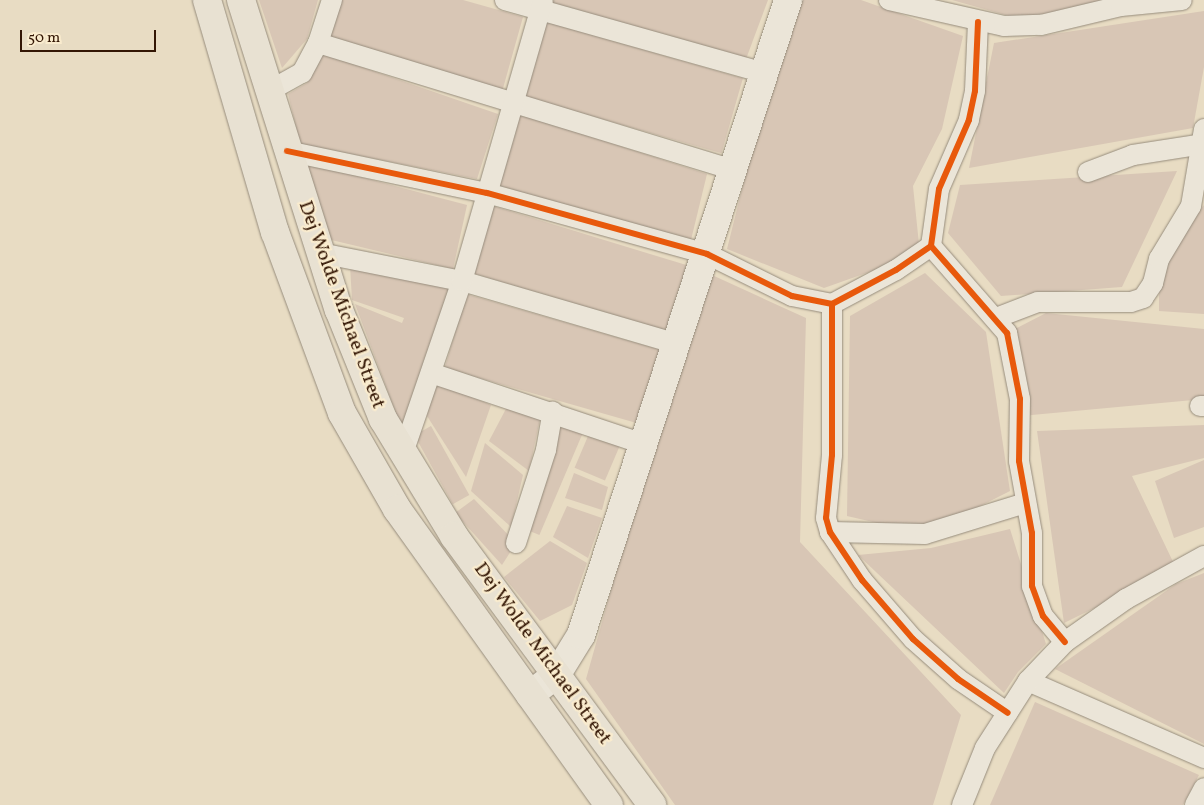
<!DOCTYPE html>
<style>
body{margin:0}
#map{position:relative;width:1204px;height:805px;overflow:hidden;background:#e8dcc3;font-family:Vollkorn,serif}
div>[style]{position:absolute}
[style*='--x']{left:calc(var(--x)*1px);top:calc(var(--y)*1px);width:calc(var(--w)*1px);rotate:calc(var(--a)*1deg)}
.building>*{inset:0;background:#d8c6b5;transform-origin:0 0}
.roads{filter:drop-shadow(0 0 1px #968c7c) drop-shadow(0 0 1px #968c7c)}
.street>*{height:20px;margin:-10px;padding:0 10px;transform-origin:10px;border-radius:10px;background:#ebe5d8}
.secondary>*{height:28px;margin:-14px;padding:0 14px;transform-origin:14px;border-radius:14px;background:#ebe5d8}
.primary>*{height:28px;margin:-14px;padding:0 14px;transform-origin:14px;border-radius:14px;background:#e8e1d2}
.cycleway>*{height:6px;margin:-3px;padding:0 3px;transform-origin:3px;border-radius:3px;background:#e8590c}
span{translate:-50% -50%;white-space:nowrap;text-align:center;line-height:1.15;-webkit-text-stroke:4.5px #faecce;paint-order:stroke}
.street-label{font-size:20px;color:#331604}
.scale{position:absolute;left:20px;top:30px;width:136px;height:22px;box-sizing:border-box;border:2px solid #331604;border-top:0;padding-left:6px;font-size:15px;line-height:18px;white-space:nowrap;color:#331604;-webkit-text-stroke:4px #faecce;paint-order:stroke}
</style>
<div id="map">
<div class="building">
<div style="clip-path:polygon(259px 0,318px 0,307px 39px,282px 68px)"></div>
<div style="clip-path:polygon(340px 0,463px 0,523px 17px,502px 92px,329px 37px)"></div>
<div style="clip-path:polygon(543px 0,768px 0,746px 59px,540px 9px)"></div>
<div style="clip-path:polygon(789px 0,861px 0,963px 36px,942px 129px,913px 186px,920px 254px,824px 288px,727px 249px)"></div>
<div style="clip-path:polygon(952px 0,1122px 0,1041px 25px)"></div>
<div style="clip-path:polygon(1204px 11px,1204px 67px,1193px 128px,969px 168px,994px 43px)"></div>
<div style="left:543px;top:21px;width:208px;height:78px;rotate:16deg"></div>
<div style="clip-path:polygon(321px 53px,498px 114px,477px 179px,300px 144px,288px 94px,307px 83px)"></div>
<div style="clip-path:polygon(517px 113px,707px 174px,691px 240px,497px 190px)"></div>
<div style="clip-path:polygon(304px 162px,467px 205px,453px 269px,323px 238px)"></div>
<div style="clip-path:polygon(1177px 171px,1122px 287px,1001px 296px,948px 233px,960px 185px)"></div>
<div style="clip-path:polygon(1204px 205px,1204px 314px,1159px 311px,1159px 259px)"></div>
<div style="left:493px;top:206px;width:203px;height:70px;rotate:17deg"></div>
<div style="clip-path:polygon(350px 265px,453px 288px,403px 432px,355px 304px,402px 323px,404px 318px,352px 300px)"></div>
<div style="clip-path:polygon(701px 270px,806px 318px,800px 542px,961px 715px,933px 805px,675px 805px,586px 679px)"></div>
<div style="clip-path:polygon(925px 273px,986px 332px,1010px 491px,925px 534px,847px 516px,850px 316px)"></div>
<div style="left:466px;top:294px;width:204px;height:77px;rotate:16deg"></div>
<div style="clip-path:polygon(1046px 313px,1204px 329px,1204px 399px,1021px 416px,1007px 333px)"></div>
<div style="clip-path:polygon(435px 381px,491px 405px,466px 477px,427px 416px)"></div>
<div style="clip-path:polygon(508px 405px,540px 419px,529px 471px,489px 441px)"></div>
<div style="left:560px;top:420px;width:26px;height:114px;rotate:23deg"></div>
<div style="clip-path:polygon(1204px 425px,1204px 458px,1132px 476px,1176px 568px,1064px 623px,1037px 431px)"></div>
<div style="left:431px;top:426px;width:79px;height:19px;rotate:61deg"></div>
<div style="left:591px;top:429px;width:33px;height:42px;rotate:23deg"></div>
<div style="clip-path:polygon(485px 443px,523px 475px,511px 527px,471px 491px)"></div>
<div style="clip-path:polygon(1204px 460px,1204px 527px,1174px 538px,1155px 481px)"></div>
<div style="clip-path:polygon(574px 473px,608px 487px,602px 510px,565px 498px)"></div>
<div style="clip-path:polygon(474px 499px,516px 543px,502px 565px,455px 513px)"></div>
<div style="clip-path:polygon(567px 506px,602px 518px,588px 558px,553px 537px)"></div>
<div style="clip-path:polygon(1010px 529px,1046px 644px,1018px 672px,1004px 693px,858px 555px,931px 548px)"></div>
<div style="clip-path:polygon(550px 541px,587px 563px,572px 605px,540px 621px,504px 577px)"></div>
<div style="clip-path:polygon(1204px 573px,1204px 744px,1055px 669px,1176px 584px)"></div>
<div style="clip-path:polygon(1035px 702px,1199px 775px,1183px 805px,990px 805px)"></div>
</div>
<div class="roads">
<div class="street">
<div style="--x:505;--y:0;--w:269;--a:15.7"></div>
<div style="--x:889;--y:0;--w:118;--a:12.7"></div>
<div style="--x:1004;--y:26;--w:37;--a:-2"></div>
<div style="--x:1041;--y:25;--w:82;--a:-13.4"></div>
<div style="--x:1121;--y:6;--w:61;--a:-5.6"></div>
<div style="--x:978;--y:22;--w:69;--a:92.5"></div>
<div style="--x:975;--y:91;--w:30;--a:102"></div>
<div style="--x:969;--y:120;--w:75;--a:113.5"></div>
<div style="--x:939;--y:189;--w:58;--a:98"></div>
<div style="--x:931;--y:246;--w:116;--a:48.9"></div>
<div style="--x:1007;--y:333;--w:67;--a:78.9"></div>
<div style="--x:1020;--y:399;--w:62;--a:90.9"></div>
<div style="--x:1019;--y:461;--w:73;--a:79.8"></div>
<div style="--x:1032;--y:533;--w:53;--a:90"></div>
<div style="--x:1032;--y:586;--w:32;--a:70"></div>
<div style="--x:1043;--y:616;--w:34;--a:50"></div>
<div style="--x:318;--y:43;--w:432;--a:17"></div>
<div style="--x:269;--y:91;--w:38;--a:-29"></div>
<div style="--x:302;--y:73;--w:34;--a:-62"></div>
<div style="--x:318;--y:43;--w:45;--a:-72"></div>
<div style="--x:287;--y:151;--w:204;--a:11.9"></div>
<div style="--x:487;--y:193;--w:228;--a:15.5"></div>
<div style="--x:707;--y:254;--w:95;--a:26.3"></div>
<div style="--x:792;--y:296;--w:41;--a:11.3"></div>
<div style="--x:832;--y:304;--w:72;--a:-28"></div>
<div style="--x:896;--y:270;--w:42;--a:-34.4"></div>
<div style="--x:1088;--y:172;--w:48;--a:-20.7"></div>
<div style="--x:1133;--y:155;--w:72;--a:-8.8"></div>
<div style="--x:320;--y:253;--w:145;--a:11.2"></div>
<div style="--x:462;--y:281;--w:224;--a:16.3"></div>
<div style="--x:832;--y:304;--w:151;--a:90"></div>
<div style="--x:832;--y:455;--w:63;--a:95.4"></div>
<div style="--x:826;--y:518;--w:15;--a:74"></div>
<div style="--x:830;--y:532;--w:58;--a:56.3"></div>
<div style="--x:862;--y:580;--w:78;--a:49.2"></div>
<div style="--x:913;--y:639;--w:60;--a:41.6"></div>
<div style="--x:958;--y:679;--w:60;--a:34.2"></div>
<div style="--x:996;--y:318;--w:45;--a:-20.9"></div>
<div style="--x:1038;--y:302;--w:93;--a:0"></div>
<div style="--x:1131;--y:302;--w:13;--a:-18"></div>
<div style="--x:1143;--y:298;--w:18;--a:-56"></div>
<div style="--x:1153;--y:283;--w:25;--a:-76"></div>
<div style="--x:1159;--y:259;--w:62;--a:-58.9"></div>
<div style="--x:1191;--y:206;--w:78;--a:-80.4"></div>
<div style="--x:431;--y:373;--w:224;--a:18.5"></div>
<div style="--x:1200;--y:406;--w:4;--a:0"></div>
<div style="--x:402;--y:456;--w:185;--a:-71.1"></div>
<div style="--x:462;--y:281;--w:292;--a:-73.9"></div>
<div style="--x:830;--y:532;--w:95;--a:1.2"></div>
<div style="--x:925;--y:534;--w:105;--a:-17.2"></div>
<div style="--x:516;--y:543;--w:98;--a:-72.1"></div>
<div style="--x:546;--y:450;--w:39;--a:-80"></div>
<div style="--x:1028;--y:681;--w:192;--a:23.6"></div>
<div style="--x:962;--y:805;--w:61;--a:-68"></div>
<div style="--x:985;--y:748;--w:80;--a:-57.3"></div>
<div style="--x:1028;--y:681;--w:54;--a:-46.5"></div>
<div style="--x:1065;--y:642;--w:75;--a:-35.2"></div>
<div style="--x:1126;--y:599;--w:89;--a:-28.9"></div>
<div style="--x:1195;--y:805;--w:19;--a:-62"></div>
</div>
<div class="secondary">
<div style="--x:530;--y:695;--w:34;--a:-38"></div>
<div style="--x:557;--y:674;--w:46;--a:-58.4"></div>
<div style="--x:581;--y:635;--w:668;--a:-71.94"></div>
</div>
<div class="primary">
<div style="--x:207;--y:0;--w:242;--a:73.7"></div>
<div style="--x:275;--y:232;--w:193;--a:69.7"></div>
<div style="--x:342;--y:413;--w:111;--a:60.2"></div>
<div style="--x:397;--y:509;--w:364;--a:54.4"></div>
<div style="--x:241;--y:0;--w:325;--a:72.5"></div>
<div style="--x:339;--y:310;--w:118;--a:68"></div>
<div style="--x:383;--y:419;--w:137;--a:58.7"></div>
<div style="--x:454;--y:536;--w:334;--a:53.6"></div>
</div>
</div>
<div class="cycleway">
<div style="--x:978;--y:22;--w:69;--a:92.5"></div>
<div style="--x:975;--y:91;--w:30;--a:102"></div>
<div style="--x:969;--y:120;--w:75;--a:113.5"></div>
<div style="--x:939;--y:189;--w:58;--a:98"></div>
<div style="--x:931;--y:246;--w:116;--a:48.9"></div>
<div style="--x:1007;--y:333;--w:67;--a:78.9"></div>
<div style="--x:1020;--y:399;--w:62;--a:90.9"></div>
<div style="--x:1019;--y:461;--w:73;--a:79.8"></div>
<div style="--x:1032;--y:533;--w:53;--a:90"></div>
<div style="--x:1032;--y:586;--w:32;--a:70"></div>
<div style="--x:1043;--y:616;--w:34;--a:50"></div>
<div style="--x:287;--y:151;--w:204;--a:11.9"></div>
<div style="--x:487;--y:193;--w:228;--a:15.5"></div>
<div style="--x:707;--y:254;--w:95;--a:26.3"></div>
<div style="--x:792;--y:296;--w:41;--a:11.3"></div>
<div style="--x:832;--y:304;--w:72;--a:-28"></div>
<div style="--x:896;--y:270;--w:42;--a:-34.4"></div>
<div style="--x:832;--y:304;--w:151;--a:90"></div>
<div style="--x:832;--y:455;--w:63;--a:95.4"></div>
<div style="--x:826;--y:518;--w:15;--a:74"></div>
<div style="--x:830;--y:532;--w:58;--a:56.3"></div>
<div style="--x:862;--y:580;--w:78;--a:49.2"></div>
<div style="--x:913;--y:639;--w:60;--a:41.6"></div>
<div style="--x:958;--y:679;--w:60;--a:34.2"></div>
</div>
<div class="street-label">
<span style="left:341px;top:305px;rotate:70deg">Dej Wolde Michael Street</span>
<span style="left:542px;top:654px;rotate:54deg">Dej Wolde Michael Street</span>
</div>
<div class="scale">50 m</div>
</div>
